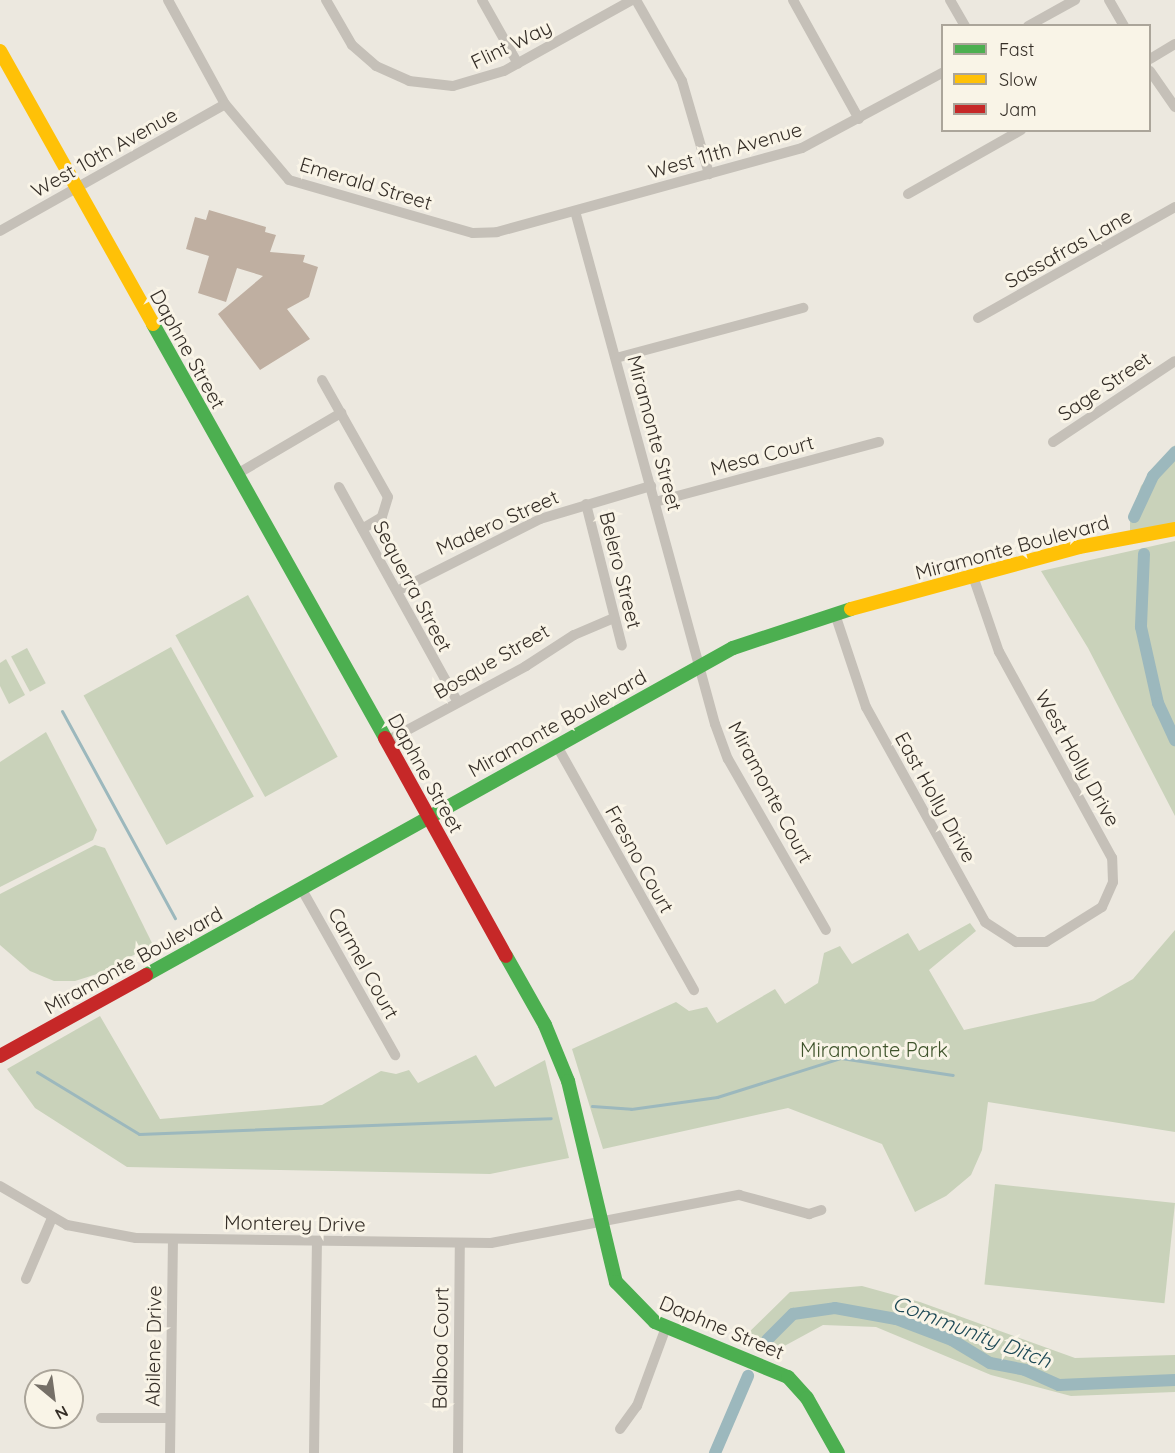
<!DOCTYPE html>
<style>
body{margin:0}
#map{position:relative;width:1175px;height:1453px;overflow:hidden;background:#ece8df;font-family:Quicksand,sans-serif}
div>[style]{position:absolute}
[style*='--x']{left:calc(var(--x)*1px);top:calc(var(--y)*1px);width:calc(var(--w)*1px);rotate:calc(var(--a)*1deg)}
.green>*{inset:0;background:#c9d2ba;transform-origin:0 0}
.stream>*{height:3px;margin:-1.5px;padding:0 1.5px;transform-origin:1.5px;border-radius:1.5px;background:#9cb8bd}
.canal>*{height:12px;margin:-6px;padding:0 6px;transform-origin:6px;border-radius:6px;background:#9cb8bd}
.building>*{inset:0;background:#bfafa1}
.street>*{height:10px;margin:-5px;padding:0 5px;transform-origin:5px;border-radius:5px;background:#c5c0b8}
.fast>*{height:14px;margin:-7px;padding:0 7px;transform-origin:7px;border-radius:7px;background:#4caf50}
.slow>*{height:14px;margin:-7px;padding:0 7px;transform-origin:7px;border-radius:7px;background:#ffc107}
.jam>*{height:14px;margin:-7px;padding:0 7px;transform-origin:7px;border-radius:7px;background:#c62828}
span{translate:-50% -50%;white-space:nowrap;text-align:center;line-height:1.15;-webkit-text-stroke:6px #f9f4e7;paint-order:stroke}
.street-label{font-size:20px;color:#352e27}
.park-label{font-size:20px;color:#3e532b}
.water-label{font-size:21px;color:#1d4956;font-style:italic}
.legend{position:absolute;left:941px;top:24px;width:210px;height:108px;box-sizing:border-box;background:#f9f4e7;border:2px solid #aba59a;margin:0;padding:8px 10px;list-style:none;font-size:18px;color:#352e27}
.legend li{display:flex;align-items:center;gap:12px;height:30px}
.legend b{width:30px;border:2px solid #aba59a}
.north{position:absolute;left:24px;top:1369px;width:60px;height:60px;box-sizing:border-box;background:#f9f4e7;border:2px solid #aba59a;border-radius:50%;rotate:151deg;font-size:16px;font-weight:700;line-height:24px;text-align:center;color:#352e27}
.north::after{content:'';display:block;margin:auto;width:21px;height:27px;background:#756f67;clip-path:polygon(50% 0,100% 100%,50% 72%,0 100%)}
</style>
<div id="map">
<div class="green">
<div style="clip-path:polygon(1175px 445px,1175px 529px,1130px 537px,1130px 517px,1141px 486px)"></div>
<div style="clip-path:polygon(1175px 541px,1175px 816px,1088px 648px,1041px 571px)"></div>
<div style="left:248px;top:595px;width:185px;height:83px;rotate:61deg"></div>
<div style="left:171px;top:647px;width:171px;height:100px;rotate:61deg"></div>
<div style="left:27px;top:648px;width:40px;height:18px;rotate:62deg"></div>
<div style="clip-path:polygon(6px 659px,25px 695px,9px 704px,0 686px,0 663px)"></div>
<div style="clip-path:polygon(46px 732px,97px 830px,93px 840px,0 887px,0 762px)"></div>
<div style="clip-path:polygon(95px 845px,105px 848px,153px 945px,97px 974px,75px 981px,54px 981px,30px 971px,0 945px,0 894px)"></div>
<div style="clip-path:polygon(970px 923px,976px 931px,929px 970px,964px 1030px,1094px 1001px,1133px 979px,1175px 930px,1175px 1132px,988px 1102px,982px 1150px,971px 1175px,946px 1196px,915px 1212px,882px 1144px,788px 1108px,603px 1149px,572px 1049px,676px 1002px,689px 1011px,707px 1007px,717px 1023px,775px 989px,785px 1004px,818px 983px,824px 953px,840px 946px,852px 964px,908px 933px,919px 951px)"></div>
<div style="clip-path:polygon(100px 1016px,160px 1119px,322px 1105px,381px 1071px,396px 1074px,409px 1070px,418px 1083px,476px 1055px,495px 1087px,545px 1060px,569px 1158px,490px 1174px,127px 1167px,35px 1108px,7px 1069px)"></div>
<div style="left:995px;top:1184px;width:181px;height:101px;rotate:6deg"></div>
<div style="clip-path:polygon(862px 1286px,920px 1302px,1075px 1358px,1175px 1355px,1175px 1392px,1071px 1396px,991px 1375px,876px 1327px,823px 1325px,777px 1350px,742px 1339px,790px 1292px)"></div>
</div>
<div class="stream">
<div style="--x:62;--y:711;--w:236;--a:61.4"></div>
<div style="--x:37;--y:1072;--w:119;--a:31.3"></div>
<div style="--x:139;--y:1134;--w:412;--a:-2.2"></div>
<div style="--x:592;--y:1106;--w:39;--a:4"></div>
<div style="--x:631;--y:1109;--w:87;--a:-7.9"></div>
<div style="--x:717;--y:1097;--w:130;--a:-17.5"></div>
<div style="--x:841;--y:1058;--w:113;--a:8.6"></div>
</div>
<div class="canal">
<div style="--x:1134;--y:517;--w:45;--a:-65.1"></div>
<div style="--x:1153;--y:476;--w:33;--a:-47"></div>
<div style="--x:1144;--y:554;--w:73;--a:92.4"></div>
<div style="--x:1141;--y:627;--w:78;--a:77.4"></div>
<div style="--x:1158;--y:703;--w:41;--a:65.3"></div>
<div style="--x:767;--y:1340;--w:37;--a:-45"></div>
<div style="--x:793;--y:1314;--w:42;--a:-8.1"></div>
<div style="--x:835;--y:1308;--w:62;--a:10.2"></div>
<div style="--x:896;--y:1319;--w:60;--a:20.6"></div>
<div style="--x:952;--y:1340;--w:44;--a:31.2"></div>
<div style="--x:990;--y:1363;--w:36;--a:11"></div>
<div style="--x:1025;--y:1370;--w:37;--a:24"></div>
<div style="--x:1059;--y:1385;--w:116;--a:-2.5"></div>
<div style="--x:715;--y:1453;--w:84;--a:-66.8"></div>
</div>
<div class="building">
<div style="clip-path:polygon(209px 210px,266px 227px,265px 232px,276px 235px,270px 252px,305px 255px,303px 262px,318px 267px,309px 297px,287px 309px,310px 339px,260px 370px,218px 314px,263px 276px,237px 268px,226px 302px,198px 293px,209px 256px,186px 249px,195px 217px,206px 220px)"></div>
</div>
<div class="street">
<div style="--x:168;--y:0;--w:119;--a:61.3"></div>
<div style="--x:225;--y:104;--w:99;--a:49.9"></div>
<div style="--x:289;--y:180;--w:191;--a:16.1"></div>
<div style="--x:473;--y:233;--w:24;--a:-2"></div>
<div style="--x:497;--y:232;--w:316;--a:-15.4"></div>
<div style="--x:802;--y:148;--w:159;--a:-28.2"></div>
<div style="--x:326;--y:0;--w:52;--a:60"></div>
<div style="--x:352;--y:45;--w:32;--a:41"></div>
<div style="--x:376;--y:66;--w:36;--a:24"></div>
<div style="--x:409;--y:81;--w:44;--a:6.5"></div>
<div style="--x:453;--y:86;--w:53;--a:-16.4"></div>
<div style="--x:504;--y:71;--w:146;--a:-29"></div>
<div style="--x:482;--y:0;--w:73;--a:60.6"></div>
<div style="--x:636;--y:0;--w:93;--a:60.4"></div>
<div style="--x:682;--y:81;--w:97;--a:73.8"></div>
<div style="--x:793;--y:0;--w:136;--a:61"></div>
<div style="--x:950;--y:0;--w:30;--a:60"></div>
<div style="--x:1109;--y:0;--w:30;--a:60"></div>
<div style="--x:1028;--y:26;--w:54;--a:-29"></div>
<div style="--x:1150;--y:59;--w:29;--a:-31"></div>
<div style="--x:1150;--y:71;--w:44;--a:55.2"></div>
<div style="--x:908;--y:194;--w:130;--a:-29.5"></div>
<div style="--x:575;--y:211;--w:532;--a:74.74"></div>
<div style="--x:715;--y:724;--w:37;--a:70"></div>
<div style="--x:728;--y:759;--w:197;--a:60.2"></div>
<div style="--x:0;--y:231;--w:258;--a:-29.4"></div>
<div style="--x:978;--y:318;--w:226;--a:-29.4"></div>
<div style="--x:616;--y:358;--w:194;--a:-15"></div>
<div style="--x:322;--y:380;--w:134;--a:60.6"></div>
<div style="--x:388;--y:497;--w:21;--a:107"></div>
<div style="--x:382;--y:517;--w:23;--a:149"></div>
<div style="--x:1053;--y:442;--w:146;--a:-33.6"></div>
<div style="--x:237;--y:474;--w:121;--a:-30.4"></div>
<div style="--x:339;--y:487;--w:244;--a:61.1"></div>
<div style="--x:655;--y:502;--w:232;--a:-15"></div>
<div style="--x:586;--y:504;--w:146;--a:75.8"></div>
<div style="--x:397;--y:591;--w:160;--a:-26.7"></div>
<div style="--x:540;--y:519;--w:116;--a:-16.6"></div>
<div style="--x:835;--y:614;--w:98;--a:71.6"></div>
<div style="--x:866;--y:707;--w:246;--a:61"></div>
<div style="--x:985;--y:922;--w:37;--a:33"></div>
<div style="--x:1016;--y:942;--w:30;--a:0"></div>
<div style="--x:1046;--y:942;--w:66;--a:-32"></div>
<div style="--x:1102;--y:907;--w:27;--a:-66"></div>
<div style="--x:1113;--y:882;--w:24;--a:-92"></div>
<div style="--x:1112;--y:858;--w:235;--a:-118.7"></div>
<div style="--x:999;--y:652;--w:80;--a:-108.9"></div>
<div style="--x:387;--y:741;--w:158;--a:-28.3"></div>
<div style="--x:526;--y:666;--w:57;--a:-32.9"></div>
<div style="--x:574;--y:635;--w:43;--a:-23"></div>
<div style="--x:557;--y:746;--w:280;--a:60.7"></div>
<div style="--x:301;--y:888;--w:192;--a:60.6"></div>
<div style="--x:0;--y:1186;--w:78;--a:30.2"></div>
<div style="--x:67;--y:1225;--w:70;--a:10.7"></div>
<div style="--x:136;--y:1238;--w:355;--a:0.8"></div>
<div style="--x:491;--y:1243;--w:253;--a:-11"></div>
<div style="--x:739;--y:1195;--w:73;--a:15.2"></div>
<div style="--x:809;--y:1214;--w:13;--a:-18"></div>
<div style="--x:26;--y:1279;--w:66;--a:-66.9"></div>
<div style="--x:101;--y:1418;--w:69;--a:0"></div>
<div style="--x:620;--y:1429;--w:29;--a:-54"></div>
<div style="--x:637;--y:1406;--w:84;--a:-69.8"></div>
<div style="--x:170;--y:1453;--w:214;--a:-89.2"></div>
<div style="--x:314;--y:1453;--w:212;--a:-89.2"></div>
<div style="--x:458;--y:1453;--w:210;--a:-89.5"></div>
</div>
<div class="fast">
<div style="--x:153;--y:324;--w:475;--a:60.7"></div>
<div style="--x:506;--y:956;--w:79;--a:60.5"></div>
<div style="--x:545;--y:1025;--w:61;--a:67.7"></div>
<div style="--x:568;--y:1081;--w:207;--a:76.6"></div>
<div style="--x:616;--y:1282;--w:56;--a:45.7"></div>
<div style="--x:655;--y:1322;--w:144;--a:22.5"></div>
<div style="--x:788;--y:1377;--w:28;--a:48"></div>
<div style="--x:807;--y:1398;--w:63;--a:60.6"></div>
<div style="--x:146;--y:975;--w:672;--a:-29.12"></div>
<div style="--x:733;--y:648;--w:124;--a:-18.3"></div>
</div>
<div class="slow">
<div style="--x:0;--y:51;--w:313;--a:60.7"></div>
<div style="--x:851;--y:609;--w:236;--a:-15.2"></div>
<div style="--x:1079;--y:547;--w:98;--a:-10.6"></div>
</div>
<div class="jam">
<div style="--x:385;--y:738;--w:249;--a:61"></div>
<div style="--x:0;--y:1056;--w:167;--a:-29"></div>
</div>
<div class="street-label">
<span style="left:511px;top:44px;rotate:-26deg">Flint Way</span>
<span style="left:725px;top:150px;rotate:-16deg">West 11th Avenue</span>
<span style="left:104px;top:152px;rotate:-29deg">West 10th Avenue</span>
<span style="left:366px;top:183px;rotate:17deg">Emerald Street</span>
<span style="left:1068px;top:248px;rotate:-29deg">Sassafras Lane</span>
<span style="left:188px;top:349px;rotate:61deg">Daphne Street</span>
<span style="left:1104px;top:386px;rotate:-34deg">Sage Street</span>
<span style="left:655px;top:433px;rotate:75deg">Miramonte Street</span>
<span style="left:762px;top:455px;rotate:-15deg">Mesa Court</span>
<span style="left:497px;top:522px;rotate:-24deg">Madero Street</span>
<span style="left:1012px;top:547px;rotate:-15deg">Miramonte Boulevard</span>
<span style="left:621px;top:570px;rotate:76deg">Belero Street</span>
<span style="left:413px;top:586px;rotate:62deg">Sequerra Street</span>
<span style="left:491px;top:661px;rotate:-30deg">Bosque Street</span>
<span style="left:557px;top:723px;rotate:-29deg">Miramonte Boulevard</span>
<span style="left:1078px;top:758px;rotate:61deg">West Holly Drive</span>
<span style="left:426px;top:773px;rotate:61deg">Daphne Street</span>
<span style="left:771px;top:792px;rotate:62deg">Miramonte Court</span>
<span style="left:936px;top:797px;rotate:61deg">East Holly Drive</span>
<span style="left:640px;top:859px;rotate:61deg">Fresno Court</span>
<span style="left:133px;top:960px;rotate:-29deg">Miramonte Boulevard</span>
<span style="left:364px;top:963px;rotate:61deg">Carmel Court</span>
<span style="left:295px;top:1223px;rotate:1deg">Monterey Drive</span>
<span style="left:722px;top:1327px;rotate:23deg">Daphne Street</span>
<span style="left:153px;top:1346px;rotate:-89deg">Abilene Drive</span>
<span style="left:440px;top:1348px;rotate:-89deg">Balboa Court</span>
</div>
<div class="park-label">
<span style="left:874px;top:1049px">Miramonte Park</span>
</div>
<div class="water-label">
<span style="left:972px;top:1331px;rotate:21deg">Community Ditch</span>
</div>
<ul class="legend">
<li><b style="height:8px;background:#4caf50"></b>Fast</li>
<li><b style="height:8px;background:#ffc107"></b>Slow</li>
<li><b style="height:8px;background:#c62828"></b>Jam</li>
</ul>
<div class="north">N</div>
</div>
